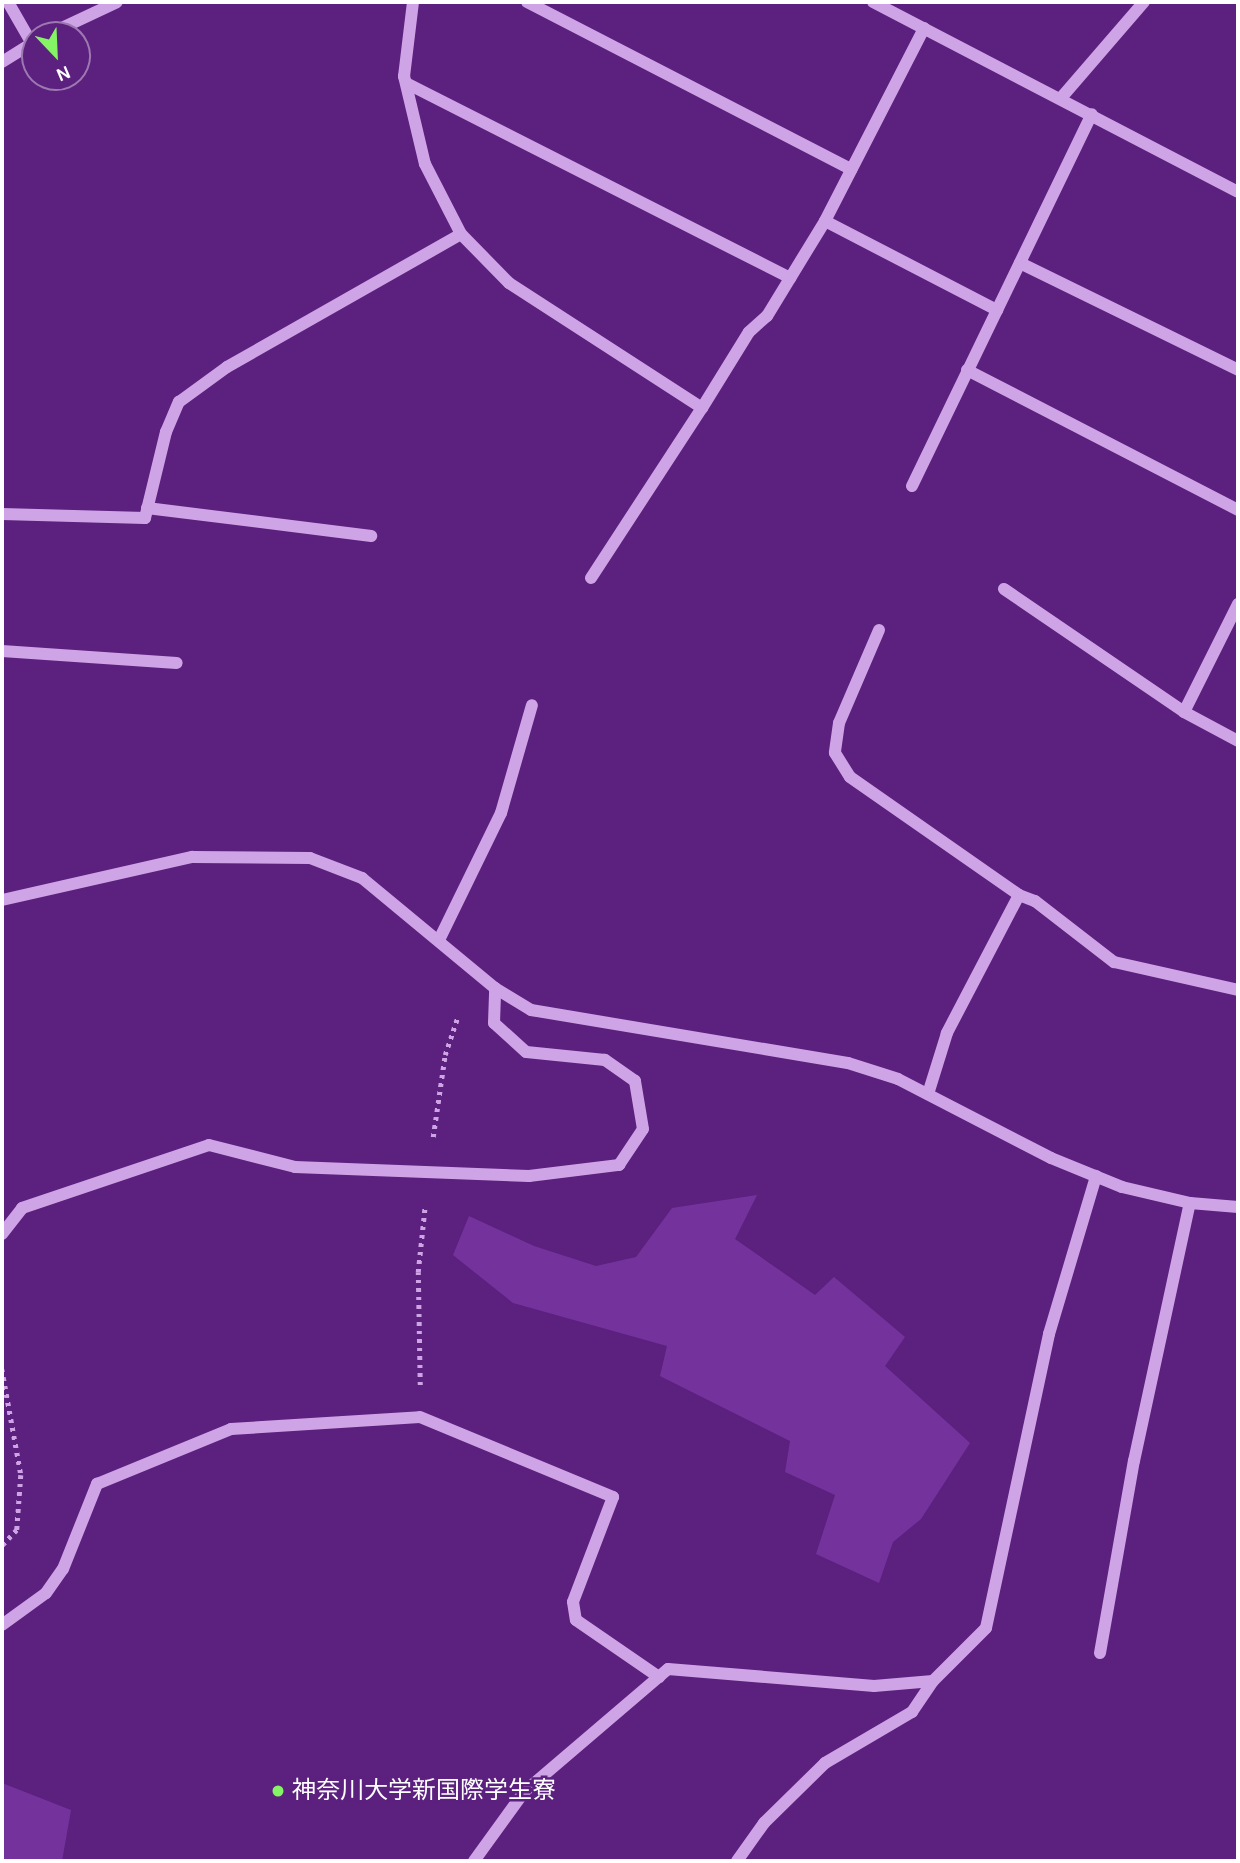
<!DOCTYPE html>
<html>
<head>
<meta charset="utf-8">
<style>
	body { margin:0 }
	#map { position:relative; width:1240px; height:1863px; overflow:hidden; background:#5c207e; font-family:Karla,"Noto Sans JP",sans-serif }
	div>[style] { position:absolute }
	[style*='--x'] { left:calc(var(--x)*1px); top:calc(var(--y)*1px); width:calc(var(--w)*1px); rotate:calc(var(--a)*1deg) }
	.green>* { inset:0; background:#74339c }
	.path>* { height:4.5px; margin-top:-2.25px; transform-origin:0; background:repeating-linear-gradient(90deg,#cea4e7 0 3.5px,transparent 0 8.5px) }
	.minor>* { height:12px; margin:-6px; padding:0 6px; transform-origin:6px; border-radius:6px; background:#cea4e7 }
	.dots>* { width:19px; height:19px; translate:-50% -50%; box-sizing:border-box; border:4px solid #5c207e; border-radius:50% }
	span { translate:-50% -50%; white-space:nowrap; text-align:center; line-height:1.15; -webkit-text-stroke:5px #5c207e; paint-order:stroke }
	.poi-label { font-size:24px; color:#fff }
	.left { translate:0 -50%; text-align:left }
	.frame { position:absolute; inset:0; border:4px solid #fff; pointer-events:none }
	.north { position:absolute; left:21px; top:21px; width:70px; height:70px; box-sizing:border-box; background:#5c207e; border:2px solid #9d79b2; border-radius:50%; rotate:157deg; font-size:19px; font-weight:700; line-height:28px; text-align:center; color:#fff }
	.north::after { content:''; display:block; margin:auto; width:24px; height:32px; background:#84f465; clip-path:polygon(50% 0,100% 100%,50% 72%,0 100%) }
</style>
</head>
<body>
<div id="map">
	<div class="green">
		<div style="clip-path:polygon(757px 1195px,735px 1239px,815px 1295px,834px 1277px,905px 1337px,885px 1366px,970px 1443px,921px 1519px,893px 1542px,879px 1583px,816px 1554px,835px 1495px,785px 1472px,790px 1441px,660px 1376px,667px 1346px,513px 1303px,453px 1255px,469px 1216px,534px 1246px,596px 1266px,636px 1257px,672px 1208px)"></div>
		<div style="clip-path:polygon(2px 1783px,71px 1810px,62px 1861px,2px 1861px)"></div>
	</div>
	<div class="path">
		<div style="--x:433;--y:1137;--w:83;--a:-81.7"></div>
		<div style="--x:445;--y:1055;--w:41;--a:-71.6"></div>
		<div style="--x:2;--y:1369;--w:108;--a:79.8"></div>
		<div style="--x:21;--y:1475;--w:55;--a:94.2"></div>
		<div style="--x:17;--y:1530;--w:22;--a:133"></div>
		<div style="--x:420;--y:1385;--w:113;--a:-91"></div>
		<div style="--x:418;--y:1272;--w:67;--a:-84"></div>
	</div>
	<div class="minor">
		<div style="--x:8;--y:2;--w:46;--a:60.1"></div>
		<div style="--x:413;--y:2;--w:75;--a:96.9"></div>
		<div style="--x:404;--y:76;--w:90;--a:76.6"></div>
		<div style="--x:425;--y:164;--w:79;--a:62.8"></div>
		<div style="--x:461;--y:234;--w:69;--a:45.6"></div>
		<div style="--x:509;--y:283;--w:230;--a:32.9"></div>
		<div style="--x:702;--y:408;--w:89;--a:-58.3"></div>
		<div style="--x:749;--y:332;--w:24;--a:-42"></div>
		<div style="--x:767;--y:316;--w:111;--a:-58.6"></div>
		<div style="--x:825;--y:221;--w:217;--a:-62.8"></div>
		<div style="--x:527;--y:2;--w:365;--a:27.3"></div>
		<div style="--x:873;--y:2;--w:411;--a:27.5"></div>
		<div style="--x:47;--y:35;--w:77;--a:-25.2"></div>
		<div style="--x:2;--y:62;--w:39;--a:-32"></div>
		<div style="--x:406;--y:83;--w:431;--a:26.9"></div>
		<div style="--x:1061;--y:98;--w:127;--a:-49.2"></div>
		<div style="--x:825;--y:221;--w:194;--a:27.4"></div>
		<div style="--x:1020;--y:263;--w:243;--a:26.1"></div>
		<div style="--x:967;--y:370;--w:305;--a:27.3"></div>
		<div style="--x:912;--y:486;--w:413;--a:-64.2"></div>
		<div style="--x:147;--y:508;--w:226;--a:7.1"></div>
		<div style="--x:2;--y:514;--w:143;--a:1.6"></div>
		<div style="--x:145;--y:518;--w:89;--a:-76.3"></div>
		<div style="--x:166;--y:432;--w:33;--a:-67"></div>
		<div style="--x:179;--y:402;--w:59;--a:-36.1"></div>
		<div style="--x:227;--y:367;--w:269;--a:-29.6"></div>
		<div style="--x:591;--y:578;--w:203;--a:-56.9"></div>
		<div style="--x:1004;--y:589;--w:218;--a:34.3"></div>
		<div style="--x:1184;--y:712;--w:61;--a:28.2"></div>
		<div style="--x:879;--y:630;--w:101;--a:113.3"></div>
		<div style="--x:839;--y:723;--w:30;--a:98"></div>
		<div style="--x:835;--y:753;--w:28;--a:58"></div>
		<div style="--x:850;--y:777;--w:206;--a:34.9"></div>
		<div style="--x:1019;--y:895;--w:156;--a:117.6"></div>
		<div style="--x:947;--y:1033;--w:64;--a:107.3"></div>
		<div style="--x:2;--y:651;--w:175;--a:3.9"></div>
		<div style="--x:1184;--y:712;--w:121;--a:-63.4"></div>
		<div style="--x:1019;--y:895;--w:17;--a:21"></div>
		<div style="--x:1035;--y:901;--w:100;--a:37.7"></div>
		<div style="--x:1114;--y:962;--w:127;--a:12.7"></div>
		<div style="--x:2;--y:900;--w:195;--a:-12.8"></div>
		<div style="--x:192;--y:857;--w:118;--a:0.5"></div>
		<div style="--x:310;--y:858;--w:56;--a:21"></div>
		<div style="--x:362;--y:878;--w:173;--a:39.6"></div>
		<div style="--x:495;--y:988;--w:42;--a:31.4"></div>
		<div style="--x:531;--y:1010;--w:321;--a:9.5"></div>
		<div style="--x:848;--y:1063;--w:52;--a:17.7"></div>
		<div style="--x:898;--y:1079;--w:172;--a:27.3"></div>
		<div style="--x:1051;--y:1158;--w:77;--a:22.2"></div>
		<div style="--x:1122;--y:1187;--w:70;--a:13.2"></div>
		<div style="--x:1190;--y:1203;--w:48;--a:4.8"></div>
		<div style="--x:439;--y:940;--w:141;--a:-64"></div>
		<div style="--x:501;--y:813;--w:112;--a:-74"></div>
		<div style="--x:2;--y:1234;--w:33;--a:-52"></div>
		<div style="--x:22;--y:1208;--w:197;--a:-18.6"></div>
		<div style="--x:209;--y:1145;--w:89;--a:14.3"></div>
		<div style="--x:295;--y:1167;--w:234;--a:2.2"></div>
		<div style="--x:529;--y:1176;--w:91;--a:-7"></div>
		<div style="--x:619;--y:1165;--w:43;--a:-56.3"></div>
		<div style="--x:643;--y:1129;--w:49;--a:-99.5"></div>
		<div style="--x:635;--y:1081;--w:37;--a:-145"></div>
		<div style="--x:605;--y:1060;--w:79;--a:-174.2"></div>
		<div style="--x:526;--y:1052;--w:43;--a:-137.8"></div>
		<div style="--x:494;--y:1023;--w:35;--a:-88"></div>
		<div style="--x:2;--y:1625;--w:54;--a:-36"></div>
		<div style="--x:46;--y:1593;--w:29;--a:-55"></div>
		<div style="--x:63;--y:1569;--w:92;--a:-68.2"></div>
		<div style="--x:97;--y:1484;--w:145;--a:-22.3"></div>
		<div style="--x:231;--y:1429;--w:189;--a:-3.6"></div>
		<div style="--x:420;--y:1417;--w:209;--a:22.5"></div>
		<div style="--x:613;--y:1497;--w:112;--a:110.9"></div>
		<div style="--x:573;--y:1602;--w:18;--a:81"></div>
		<div style="--x:576;--y:1620;--w:101;--a:34.5"></div>
		<div style="--x:1100;--y:1653;--w:195;--a:-80"></div>
		<div style="--x:1134;--y:1461;--w:264;--a:-77.8"></div>
		<div style="--x:474;--y:1861;--w:85;--a:-54.1"></div>
		<div style="--x:524;--y:1792;--w:189;--a:-40.5"></div>
		<div style="--x:668;--y:1669;--w:207;--a:4.7"></div>
		<div style="--x:874;--y:1686;--w:59;--a:-4.8"></div>
		<div style="--x:737;--y:1861;--w:47;--a:-54.6"></div>
		<div style="--x:764;--y:1823;--w:86;--a:-44.5"></div>
		<div style="--x:825;--y:1763;--w:101;--a:-30.4"></div>
		<div style="--x:912;--y:1712;--w:37;--a:-56"></div>
		<div style="--x:933;--y:1681;--w:75;--a:-45"></div>
		<div style="--x:986;--y:1628;--w:301;--a:-77.9"></div>
		<div style="--x:1049;--y:1334;--w:165;--a:-73.4"></div>
	</div>
	<div class="dots">
		<div style="left:278px;top:1791px;background:#84f465"></div>
	</div>
	<div class="poi-label">
		<span class="left" style="left:292px;top:1791px">神奈川大学新国際学生寮</span>
	</div>
	<div class="frame"></div>
	<div class="north">N</div>
</div>
</body>
</html>
